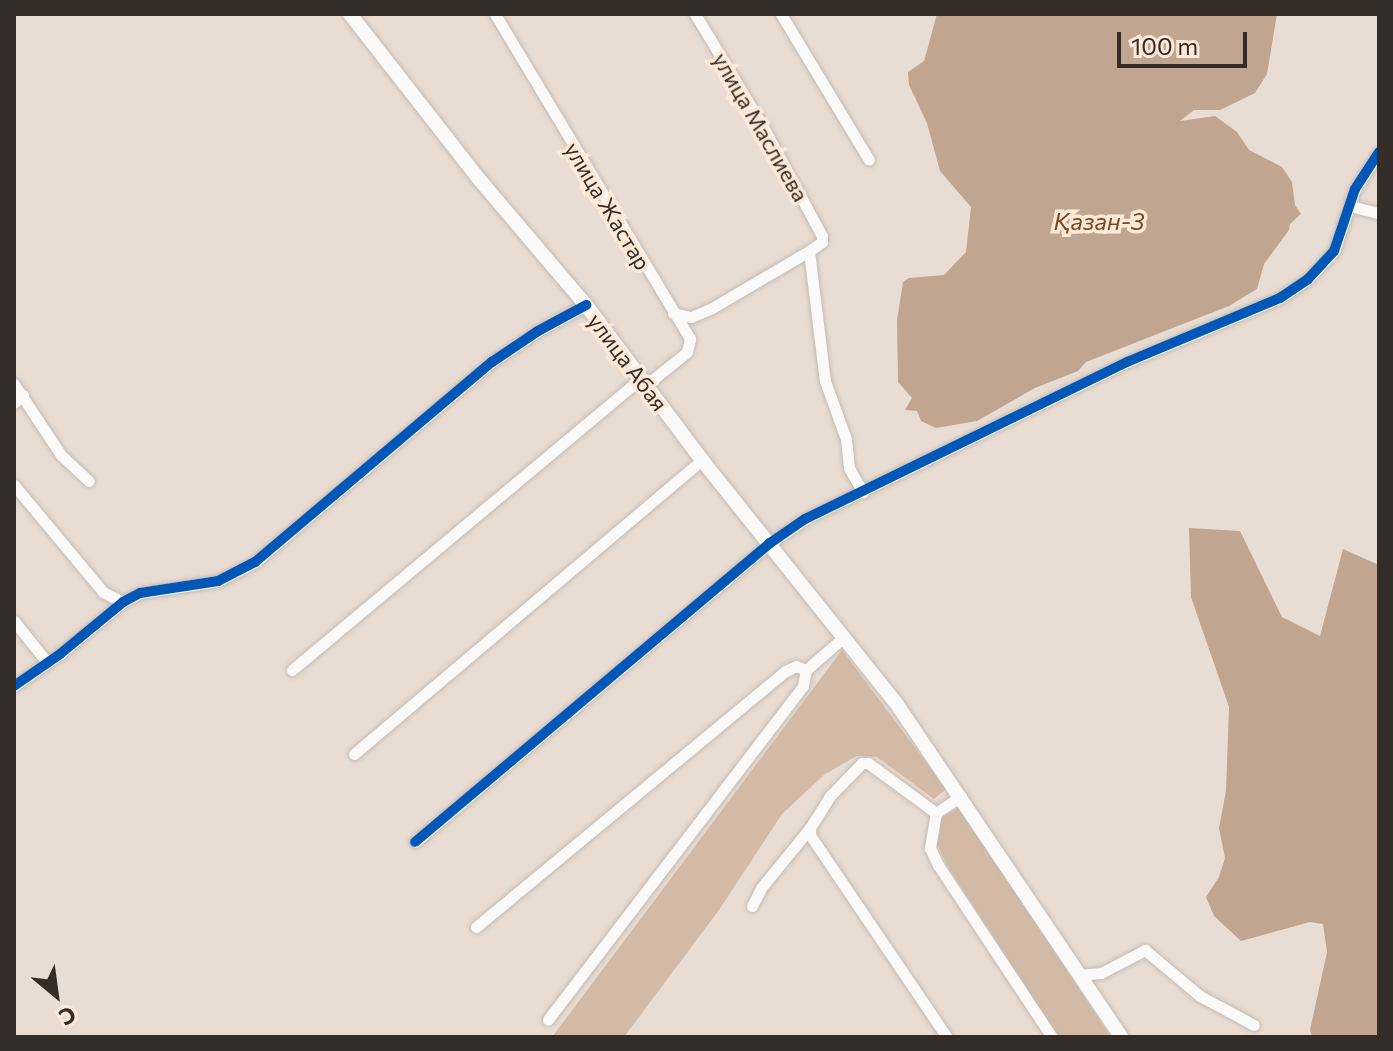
<!DOCTYPE html>
<html>
<head>
<meta charset="utf-8">
<style>
	body { margin:0 }
	#map { position:relative; width:1393px; height:1051px; overflow:hidden; background:#e9ddd3; font-family:Commissioner,sans-serif }
	div>[style] { position:absolute }
	[style*='--x'] { left:calc(var(--x)*1px); top:calc(var(--y)*1px); width:calc(var(--w)*1px); rotate:calc(var(--a)*1deg) }
	.forest>* { inset:0; background:#d2baa6 }
	.water>* { inset:0; background:#c0a590 }
	.roads { filter:drop-shadow(0 0 2px #c4bbb4) drop-shadow(0 0 2px #c4bbb4) }
	.minor>* { height:11px; margin:-5.5px; padding:0 5.5px; transform-origin:5.5px; border-radius:5.5px; background:#fcfaf8 }
	.major>* { height:14px; margin:-7px; padding:0 7px; transform-origin:7px; border-radius:7px; background:#fcfaf8 }
	.cycleway>* { height:10px; margin:-5px; padding:0 5px; transform-origin:5px; border-radius:5px; background:#0057b8 }
	span { translate:-50% -50%; white-space:nowrap; text-align:center; line-height:1.15; -webkit-text-stroke:7px #fee9d8; paint-order:stroke }
	.street-label { font-size:22px; color:#342c26 }
	.water-label { font-size:24px; color:#78481e; font-style:italic }
	.frame { position:absolute; inset:0; border:16px solid #342c26; pointer-events:none }
	.north { position:absolute; left:16px; top:955px; width:80px; height:80px; -webkit-text-stroke:6px #fee9d8; paint-order:stroke; rotate:151deg; font-size:22px; font-weight:700; line-height:32px; text-align:center; color:#342c26 }
	.north::after { content:''; display:block; margin:auto; width:28px; height:36px; background:#342c26; clip-path:polygon(50% 0,100% 100%,50% 72%,0 100%) }
	.scale { position:absolute; left:1117px; top:32px; width:130px; height:36px; box-sizing:border-box; border:4px solid #342c26; border-top:0; padding-left:10px; font-size:24px; line-height:28px; white-space:nowrap; color:#342c26; -webkit-text-stroke:6px #fee9d8; paint-order:stroke }
</style>
</head>
<body>
<div id="map">
	<div class="forest">
		<div style="clip-path:polygon(842px 650px,946px 789px,934px 799px,877px 757px,857px 756px,825px 774px,782px 814px,719px 910px,624px 1037px,552px 1037px)"></div>
		<div style="clip-path:polygon(959px 807px,1111px 1037px,1058px 1037px,948px 867px,936px 842px,939px 819px)"></div>
	</div>
	<div class="water">
		<div style="clip-path:polygon(937px 14px,1277px 14px,1267px 74px,1255px 93px,1220px 110px,1194px 110px,1180px 121px,1215px 116px,1237px 132px,1249px 150px,1282px 167px,1292px 182px,1295px 205px,1301px 214px,1290px 224px,1289px 230px,1264px 264px,1257px 289px,1229px 306px,1086px 362px,1078px 371px,1035px 388px,977px 421px,936px 428px,921px 421px,917px 411px,905px 410px,912px 398px,898px 382px,897px 320px,903px 282px,909px 278px,944px 275px,966px 252px,971px 207px,940px 171px,927px 123px,909px 85px,908px 72px,924px 61px)"></div>
		<div style="clip-path:polygon(1189px 528px,1240px 531px,1282px 617px,1320px 636px,1343px 549px,1379px 565px,1379px 1037px,1312px 1037px,1310px 1030px,1327px 952px,1323px 924px,1310px 922px,1241px 941px,1214px 916px,1206px 897px,1219px 877px,1225px 858px,1219px 828px,1226px 791px,1229px 707px,1191px 597px)"></div>
	</div>
	<div class="roads">
		<div class="minor">
			<div style="--x:495;--y:14;--w:379;--a:59"></div>
			<div style="--x:690;--y:339;--w:13;--a:103"></div>
			<div style="--x:687;--y:352;--w:53;--a:141.2"></div>
			<div style="--x:781;--y:14;--w:170;--a:58.9"></div>
			<div style="--x:1350;--y:206;--w:30;--a:14"></div>
			<div style="--x:809;--y:251;--w:131;--a:83"></div>
			<div style="--x:825;--y:381;--w:62;--a:70.1"></div>
			<div style="--x:846;--y:439;--w:29;--a:84"></div>
			<div style="--x:849;--y:468;--w:28;--a:60"></div>
			<div style="--x:673;--y:313;--w:18;--a:13"></div>
			<div style="--x:691;--y:317;--w:23;--a:-23"></div>
			<div style="--x:712;--y:308;--w:113;--a:-30.4"></div>
			<div style="--x:809;--y:251;--w:16;--a:-35"></div>
			<div style="--x:822;--y:242;--w:6;--a:-90"></div>
			<div style="--x:822;--y:236;--w:126;--a:-118.4"></div>
			<div style="--x:762;--y:125;--w:130;--a:-121.1"></div>
			<div style="--x:14;--y:384;--w:85;--a:56.5"></div>
			<div style="--x:61;--y:455;--w:38;--a:43"></div>
			<div style="--x:14;--y:403;--w:12;--a:-42"></div>
			<div style="--x:14;--y:485;--w:139;--a:50.2"></div>
			<div style="--x:103;--y:592;--w:22;--a:27"></div>
			<div style="--x:14;--y:621;--w:51;--a:51.3"></div>
			<div style="--x:292;--y:670;--w:454;--a:-39.9"></div>
			<div style="--x:806;--y:670;--w:50;--a:-41"></div>
			<div style="--x:14;--y:686;--w:56;--a:-34.8"></div>
			<div style="--x:60;--y:654;--w:82;--a:-39.5"></div>
			<div style="--x:123;--y:602;--w:19;--a:-28"></div>
			<div style="--x:140;--y:593;--w:79;--a:-8.7"></div>
			<div style="--x:218;--y:581;--w:42;--a:-27.2"></div>
			<div style="--x:255;--y:562;--w:310;--a:-40.2"></div>
			<div style="--x:492;--y:362;--w:55;--a:-34"></div>
			<div style="--x:538;--y:331;--w:55;--a:-28.4"></div>
			<div style="--x:354;--y:754;--w:456;--a:-40.2"></div>
			<div style="--x:961;--y:796;--w:30;--a:146"></div>
			<div style="--x:936;--y:813;--w:36;--a:100"></div>
			<div style="--x:930;--y:848;--w:19;--a:65"></div>
			<div style="--x:938;--y:865;--w:206;--a:56.5"></div>
			<div style="--x:810;--y:828;--w:7;--a:90"></div>
			<div style="--x:810;--y:835;--w:244;--a:55.9"></div>
			<div style="--x:415;--y:842;--w:464;--a:-40.1"></div>
			<div style="--x:770;--y:543;--w:42;--a:-34.4"></div>
			<div style="--x:805;--y:519;--w:358;--a:-26"></div>
			<div style="--x:1127;--y:362;--w:166;--a:-22.7"></div>
			<div style="--x:1280;--y:298;--w:34;--a:-34"></div>
			<div style="--x:1308;--y:279;--w:38;--a:-47"></div>
			<div style="--x:1334;--y:251;--w:65;--a:-71.3"></div>
			<div style="--x:1355;--y:189;--w:44;--a:-57"></div>
			<div style="--x:752;--y:906;--w:20;--a:-63"></div>
			<div style="--x:761;--y:888;--w:77;--a:-50.8"></div>
			<div style="--x:810;--y:828;--w:39;--a:-58"></div>
			<div style="--x:831;--y:795;--w:45;--a:-45.9"></div>
			<div style="--x:862;--y:763;--w:6;--a:0"></div>
			<div style="--x:868;--y:763;--w:84;--a:36.3"></div>
			<div style="--x:476;--y:927;--w:402;--a:-39.6"></div>
			<div style="--x:786;--y:671;--w:11;--a:-27"></div>
			<div style="--x:796;--y:666;--w:11;--a:22"></div>
			<div style="--x:806;--y:670;--w:16;--a:101"></div>
			<div style="--x:803;--y:686;--w:420;--a:127.4"></div>
			<div style="--x:1079;--y:975;--w:22;--a:-5"></div>
			<div style="--x:1101;--y:973;--w:50;--a:-27.6"></div>
			<div style="--x:1145;--y:950;--w:72;--a:39.9"></div>
			<div style="--x:1200;--y:996;--w:61;--a:28.2"></div>
		</div>
		<div class="major">
			<div style="--x:350;--y:14;--w:209;--a:52"></div>
			<div style="--x:479;--y:179;--w:165;--a:49.7"></div>
			<div style="--x:586;--y:305;--w:194;--a:53.2"></div>
			<div style="--x:702;--y:460;--w:311;--a:51.4"></div>
			<div style="--x:896;--y:703;--w:403;--a:56"></div>
		</div>
	</div>
	<div class="cycleway">
		<div style="--x:14;--y:686;--w:56;--a:-34.8"></div>
		<div style="--x:60;--y:654;--w:82;--a:-39.5"></div>
		<div style="--x:123;--y:602;--w:19;--a:-28"></div>
		<div style="--x:140;--y:593;--w:79;--a:-8.7"></div>
		<div style="--x:218;--y:581;--w:42;--a:-27.2"></div>
		<div style="--x:255;--y:562;--w:310;--a:-40.2"></div>
		<div style="--x:492;--y:362;--w:55;--a:-34"></div>
		<div style="--x:538;--y:331;--w:55;--a:-28.4"></div>
		<div style="--x:415;--y:842;--w:464;--a:-40.1"></div>
		<div style="--x:770;--y:543;--w:42;--a:-34.4"></div>
		<div style="--x:805;--y:519;--w:358;--a:-26"></div>
		<div style="--x:1127;--y:362;--w:166;--a:-22.7"></div>
		<div style="--x:1280;--y:298;--w:34;--a:-34"></div>
		<div style="--x:1308;--y:279;--w:38;--a:-47"></div>
		<div style="--x:1334;--y:251;--w:65;--a:-71.3"></div>
		<div style="--x:1355;--y:189;--w:44;--a:-57"></div>
	</div>
	<div class="street-label">
		<span style="left:761px;top:127px;rotate:60deg">улица Маслиева</span>
		<span style="left:608px;top:206px;rotate:59deg">улица Жастар</span>
		<span style="left:628px;top:362px;rotate:53deg">улица Абая</span>
	</div>
	<div class="water-label">
		<span style="left:1099px;top:221px">Қазан-3</span>
	</div>
	<div class="frame"></div>
	<div class="north">С</div>
	<div class="scale">100 m</div>
</div>
</body>
</html>
